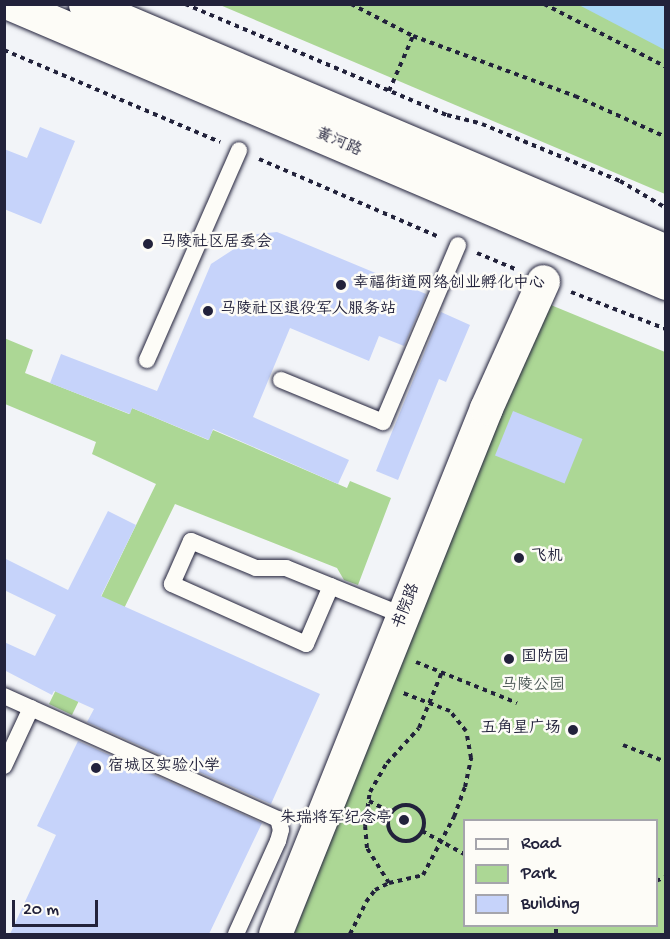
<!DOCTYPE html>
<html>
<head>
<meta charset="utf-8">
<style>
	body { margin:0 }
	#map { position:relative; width:670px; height:939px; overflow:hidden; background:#f2f4f8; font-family:"Gochi Hand","LXGW WenKai TC",sans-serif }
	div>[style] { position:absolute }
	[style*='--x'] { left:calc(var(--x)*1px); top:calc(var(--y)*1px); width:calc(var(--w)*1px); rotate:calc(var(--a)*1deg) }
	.green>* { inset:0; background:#acd795 }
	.water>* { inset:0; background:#abd7f7 }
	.building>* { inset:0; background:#c6d3fa; transform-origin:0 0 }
	.path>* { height:4px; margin-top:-2px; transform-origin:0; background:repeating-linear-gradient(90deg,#22223b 0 4.5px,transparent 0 9px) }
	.path>.ring { margin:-2px; padding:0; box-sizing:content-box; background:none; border:4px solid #22223b; border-radius:50% }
	.roads { filter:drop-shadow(0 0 2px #22223b) drop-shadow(0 0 2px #22223b) }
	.service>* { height:16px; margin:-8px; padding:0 8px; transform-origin:8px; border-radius:8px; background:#fdfcf7 }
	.minor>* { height:33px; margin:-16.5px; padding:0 16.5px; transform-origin:16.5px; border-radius:16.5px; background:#fdfcf7 }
	.secondary>* { height:33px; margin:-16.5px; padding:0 16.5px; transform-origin:16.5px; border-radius:16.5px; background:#fdfcf7 }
	.dots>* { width:16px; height:16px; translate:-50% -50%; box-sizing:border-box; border:3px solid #fdfcf7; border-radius:50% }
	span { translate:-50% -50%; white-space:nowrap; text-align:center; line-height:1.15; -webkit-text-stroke:5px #fdfcf7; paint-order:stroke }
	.street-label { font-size:16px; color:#22223b }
	.poi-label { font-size:16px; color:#22223b }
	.left { translate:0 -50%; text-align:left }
	.right { translate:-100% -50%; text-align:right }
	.park-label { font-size:16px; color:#4b5856 }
	.frame { position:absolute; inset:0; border:6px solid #22223b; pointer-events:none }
	.legend { position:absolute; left:463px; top:819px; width:195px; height:108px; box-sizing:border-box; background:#fdfcf7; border:2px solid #a5a5ac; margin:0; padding:8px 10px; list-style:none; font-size:18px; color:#22223b }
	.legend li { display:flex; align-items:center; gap:12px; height:30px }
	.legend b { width:30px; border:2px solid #a5a5ac }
	.scale { position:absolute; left:12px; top:900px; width:86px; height:27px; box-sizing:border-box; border:3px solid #22223b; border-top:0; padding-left:8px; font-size:18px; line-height:21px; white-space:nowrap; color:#22223b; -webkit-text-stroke:4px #fdfcf7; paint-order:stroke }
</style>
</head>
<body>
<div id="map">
	<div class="green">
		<div style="clip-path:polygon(220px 5px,665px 5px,665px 194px)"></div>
		<div style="clip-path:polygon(evenodd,546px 303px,665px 352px,665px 934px,294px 934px,506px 389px,546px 303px,464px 820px,656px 820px,656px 926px,464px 926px,464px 820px)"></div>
		<div style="clip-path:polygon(4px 338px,33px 350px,25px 373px,129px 414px,132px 408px,208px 440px,213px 430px,347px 488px,350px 481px,391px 498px,358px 585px,344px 580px,337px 568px,175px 504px,72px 715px,49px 704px,156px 484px,92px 454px,96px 442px,5px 404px)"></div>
	</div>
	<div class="water">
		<div style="clip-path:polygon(579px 5px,665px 5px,665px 50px)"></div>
	</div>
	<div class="building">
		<div style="clip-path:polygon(40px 127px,75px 141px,41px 224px,4px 209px,4px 149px,27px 158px)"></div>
		<div style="clip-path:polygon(277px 232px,426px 294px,404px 346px,379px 336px,369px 361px,290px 328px,253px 417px,349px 460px,338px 484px,213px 429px,209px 440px,132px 408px,130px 414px,50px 383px,61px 354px,157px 391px,211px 264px,257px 234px)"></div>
		<div style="clip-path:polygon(441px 312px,470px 325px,446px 382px,439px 379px,398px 480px,376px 471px)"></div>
		<div style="left:513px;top:411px;width:75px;height:48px;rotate:22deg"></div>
		<div style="clip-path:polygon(108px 511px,136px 525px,101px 596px,320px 694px,271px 804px,87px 722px,94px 709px,54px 691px,52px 695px,4px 670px,4px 642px,35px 656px,56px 615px,4px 590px,4px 558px,68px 590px)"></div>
		<div style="clip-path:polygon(78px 741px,262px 823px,209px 934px,10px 934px,56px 835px,37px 826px)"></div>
	</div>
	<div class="path">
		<div style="--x:185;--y:4;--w:285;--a:23"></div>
		<div style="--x:447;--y:115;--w:36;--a:14"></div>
		<div style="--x:482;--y:124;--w:149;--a:22.4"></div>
		<div style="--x:620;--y:181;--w:53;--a:30.4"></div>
		<div style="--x:351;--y:4;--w:70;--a:27.3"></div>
		<div style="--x:413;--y:36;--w:173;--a:20.3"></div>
		<div style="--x:575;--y:96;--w:100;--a:24.3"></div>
		<div style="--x:544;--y:4;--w:137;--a:27.3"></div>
		<div style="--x:4;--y:50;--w:235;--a:23.1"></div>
		<div style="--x:389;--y:91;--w:60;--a:-66.4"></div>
		<div style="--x:259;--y:159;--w:194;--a:23.4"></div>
		<div style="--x:477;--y:253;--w:41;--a:22.8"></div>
		<div style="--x:571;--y:292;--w:102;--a:21.3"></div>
		<div style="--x:416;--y:662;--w:109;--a:22.1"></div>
		<div style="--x:623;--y:745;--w:46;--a:21.6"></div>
		<div style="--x:369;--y:801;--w:25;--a:27"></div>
		<div class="ring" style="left:388px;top:805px;width:32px;height:32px"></div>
		<div style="--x:422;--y:831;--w:48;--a:28.7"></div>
		<div style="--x:656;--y:881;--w:11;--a:-22"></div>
		<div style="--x:389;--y:883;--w:41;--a:-122.2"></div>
		<div style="--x:367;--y:848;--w:22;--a:-95"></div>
		<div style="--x:365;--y:826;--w:34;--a:-82"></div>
		<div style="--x:370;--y:792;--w:34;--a:-60"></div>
		<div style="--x:387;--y:763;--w:47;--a:-47.6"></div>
		<div style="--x:419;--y:728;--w:61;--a:-67.7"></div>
		<div style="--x:350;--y:934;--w:36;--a:-63"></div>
		<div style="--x:366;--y:902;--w:15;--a:-53"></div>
		<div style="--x:375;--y:890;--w:16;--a:-27"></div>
		<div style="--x:389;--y:883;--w:35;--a:-13"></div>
		<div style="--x:423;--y:875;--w:66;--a:-61.9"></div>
		<div style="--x:454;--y:817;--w:32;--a:-70"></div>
		<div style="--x:465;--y:787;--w:30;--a:-78"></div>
		<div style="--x:471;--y:758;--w:27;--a:-100"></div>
		<div style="--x:466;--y:731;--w:26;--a:-129"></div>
		<div style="--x:450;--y:711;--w:50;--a:-159"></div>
		<div style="--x:556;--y:934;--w:8;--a:-90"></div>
	</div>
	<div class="roads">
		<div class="service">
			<div style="--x:147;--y:360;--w:229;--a:-66.3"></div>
			<div style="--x:281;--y:380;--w:110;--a:22.4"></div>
			<div style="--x:383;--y:422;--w:192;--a:-67"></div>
			<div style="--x:331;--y:586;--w:63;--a:113.3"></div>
			<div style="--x:306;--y:644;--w:147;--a:-155.9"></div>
			<div style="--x:172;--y:584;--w:47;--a:-66.2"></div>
			<div style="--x:191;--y:541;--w:70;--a:22.6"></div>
			<div style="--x:256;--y:568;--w:30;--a:0"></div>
			<div style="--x:286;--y:568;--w:127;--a:22.1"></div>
			<div style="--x:4;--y:696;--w:300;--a:24.2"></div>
			<div style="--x:278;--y:819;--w:11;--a:75"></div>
			<div style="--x:281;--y:830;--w:11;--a:105"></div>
			<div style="--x:278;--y:841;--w:102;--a:114.3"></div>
			<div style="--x:4;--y:766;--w:64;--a:-65"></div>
		</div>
		<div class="minor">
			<div style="--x:275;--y:934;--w:567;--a:-68.14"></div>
			<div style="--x:486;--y:408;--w:139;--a:-65.8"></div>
		</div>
		<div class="secondary">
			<div style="--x:11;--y:4;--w:712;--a:23.07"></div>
			<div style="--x:85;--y:4;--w:631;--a:23.03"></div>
		</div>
	</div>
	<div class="dots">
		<div style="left:148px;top:244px;background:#22223b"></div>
		<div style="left:341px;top:285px;background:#22223b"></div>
		<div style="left:208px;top:311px;background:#22223b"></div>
		<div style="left:519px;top:558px;background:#22223b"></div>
		<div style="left:509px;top:659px;background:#22223b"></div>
		<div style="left:573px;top:730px;background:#22223b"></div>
		<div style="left:96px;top:768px;background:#22223b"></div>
		<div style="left:404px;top:820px;background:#22223b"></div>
	</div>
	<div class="street-label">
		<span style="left:338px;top:144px;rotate:23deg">黄河路</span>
		<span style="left:408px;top:607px;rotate:-69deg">书院路</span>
	</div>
	<div class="poi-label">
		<span class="left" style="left:160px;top:244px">马陵社区居委会</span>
		<span class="left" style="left:353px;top:285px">幸福街道网络创业孵化中心</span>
		<span class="left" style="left:220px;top:311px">马陵社区退役军人服务站</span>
		<span class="left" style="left:531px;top:558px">飞机</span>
		<span class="left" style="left:521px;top:659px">国防园</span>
		<span class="right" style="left:561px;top:730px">五角星广场</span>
		<span class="left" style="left:108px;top:768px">宿城区实验小学</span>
		<span class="right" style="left:392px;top:820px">朱瑞将军纪念亭</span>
	</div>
	<div class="park-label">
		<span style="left:533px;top:687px">马陵公园</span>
	</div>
	<div class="frame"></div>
	<ul class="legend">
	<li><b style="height:8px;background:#fdfcf7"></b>Road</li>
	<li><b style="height:16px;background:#acd795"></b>Park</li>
	<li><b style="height:16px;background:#c6d3fa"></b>Building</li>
	</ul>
	<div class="scale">20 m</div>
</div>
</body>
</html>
